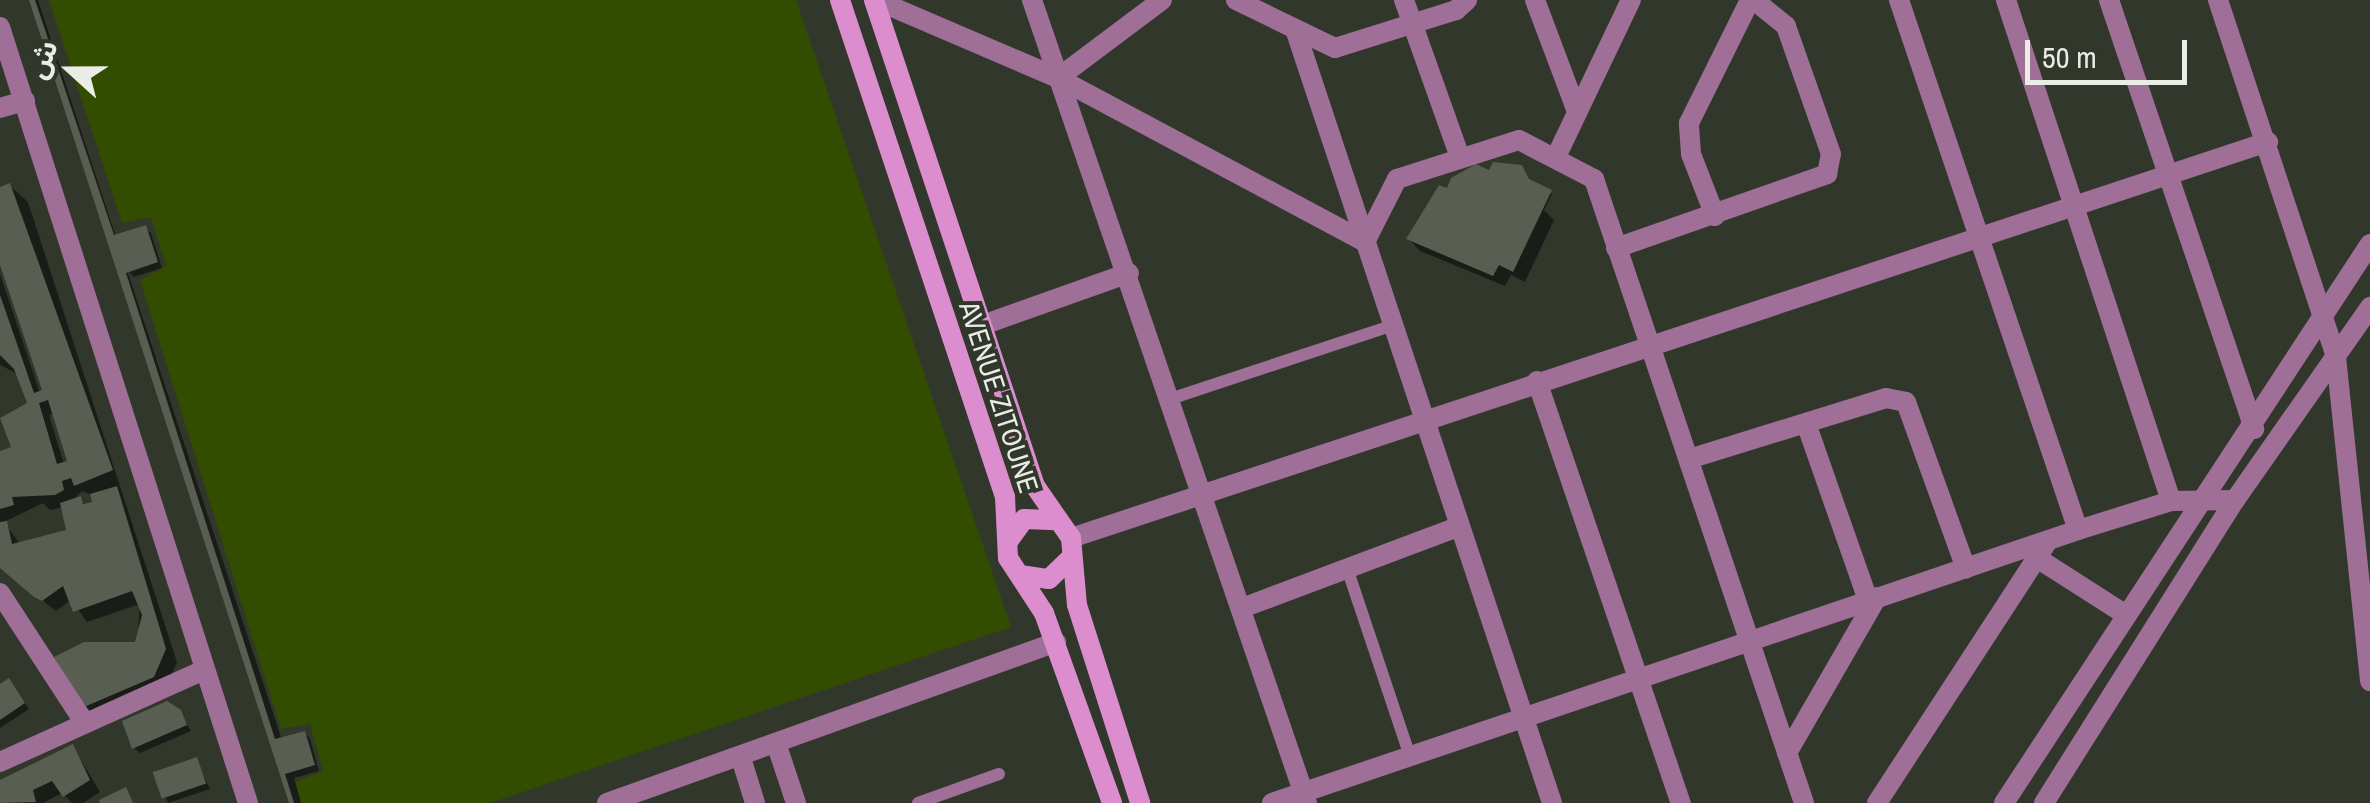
<!DOCTYPE html>
<html>
<head>
<meta charset="utf-8">
<style>
	body { margin:0 }
	#map { position:relative; width:2370px; height:803px; overflow:hidden; background:#32372c; font-family:"Archivo Narrow","Noto Sans Arabic",sans-serif }
	div>[style] { position:absolute }
	[style*='--x'] { left:calc(var(--x)*1px); top:calc(var(--y)*1px); width:calc(var(--w)*1px); rotate:calc(var(--a)*1deg) }
	.green>* { inset:0; background:#334d00 }
	.shadow>* { inset:0; background:#0007 }
	.building>* { inset:0; background:#585e52; transform-origin:0 0 }
	.lane>* { height:12px; margin:-6px; padding:0 6px; transform-origin:6px; border-radius:6px; background:#9f6f97 }
	.street>* { height:20px; margin:-10px; padding:0 10px; transform-origin:10px; border-radius:10px; background:#9f6f97 }
	.secondary>* { height:20px; margin:-10px; padding:0 10px; transform-origin:10px; border-radius:10px; background:#db8dce }
	span { translate:-50% -50%; white-space:nowrap; text-align:center; line-height:1.15; -webkit-text-stroke:8px #32372c; paint-order:stroke }
	.street-label { font-size:28px; color:#eaede6 }
	.north { position:absolute; left:20px; top:20px; width:100px; height:100px; -webkit-text-stroke:8px #32372c; paint-order:stroke; rotate:291deg; font-size:28px; font-weight:700; line-height:40px; text-align:center; color:#eaede6 }
	.north::after { content:''; display:block; margin:auto; width:35px; height:45px; background:#eaede6; clip-path:polygon(50% 0,100% 100%,50% 72%,0 100%) }
	.scale { position:absolute; left:2025px; top:40px; width:162px; height:45px; box-sizing:border-box; border:5px solid #eaede6; border-top:0; padding-left:12px; font-size:30px; line-height:35px; white-space:nowrap; color:#eaede6; -webkit-text-stroke:8px #32372c; paint-order:stroke }
</style>
</head>
<body>
<div id="map">
	<div class="green">
		<div style="clip-path:polygon(49px 0,796px 0,1011px 627px,490px 803px,302px 803px,295px 782px,323px 771px,310px 724px,281px 729px,140px 280px,166px 266px,151px 217px,122px 223px)"></div>
	</div>
	<div class="shadow">
		<div style="clip-path:polygon(33px 0,38px 0,116px 237px,145px 228px,151px 233px,162px 268px,134px 277px,127px 270px,282px 740px,305px 733px,310px 739px,319px 771px,294px 778px,301px 803px,291px 803px)"></div>
		<div style="clip-path:polygon(1534px 184px,1552px 194px,1544px 210px,1554px 220px,1525px 282px,1511px 275px,1505px 286px,1420px 251px,1409px 239px,1448px 192px)"></div>
		<div style="clip-path:polygon(evenodd,10px 186px,28px 202px,177px 662px,166px 689px,98px 718px,86px 706px,137px 645px,140px 604px,87px 622px,71px 600px,56px 611px,0 567px,0 457px,14px 448px,30px 405px,18px 374px,0 365px,0 274px,40px 393px,45px 391px,0 257px,0 190px,10px 186px,55px 413px,70px 463px,64px 464px,49px 415px,55px 413px,10px 186px,82px 491px,93px 496px,95px 504px,71px 502px,82px 491px,10px 186px,43px 503px,50px 510px,64px 507px,69px 532px,20px 544px,4px 522px,43px 503px)"></div>
		<div style="clip-path:polygon(0 687px,14px 687px,29px 709px,0 728px)"></div>
		<div style="clip-path:polygon(180px 712px,191px 731px,140px 753px,134px 748px)"></div>
		<div style="clip-path:polygon(73px 747px,100px 792px,83px 803px,72px 803px,62px 793px,43px 803px,0 803px,0 782px)"></div>
		<div style="clip-path:polygon(196px 760px,210px 789px,168px 803px,157px 777px)"></div>
	</div>
	<div class="building">
		<div style="clip-path:polygon(29px 0,35px 0,114px 235px,146px 225px,158px 262px,126px 273px,275px 739px,305px 731px,315px 765px,285px 774px,294px 803px,289px 803px)"></div>
		<div style="clip-path:polygon(1493px 162px,1522px 165px,1529px 179px,1552px 190px,1513px 272px,1499px 265px,1493px 276px,1406px 239px,1439px 185px,1447px 188px,1451px 178px,1476px 164px,1489px 170px)"></div>
		<div style="clip-path:polygon(evenodd,10px 183px,113px 470px,74px 486px,71px 478px,62px 481px,64px 490px,55px 495px,12px 497px,14px 505px,0 509px,0 451px,11px 447px,0 418px,27px 403px,14px 369px,0 355px,0 295px,34px 393px,42px 390px,0 265px,0 187px,10px 183px,48px 400px,67px 461px,57px 464px,39px 403px,48px 400px)"></div>
		<div style="clip-path:polygon(117px 486px,166px 649px,154px 677px,84px 707px,54px 657px,84px 642px,135px 642px,142px 615px,132px 591px,73px 612px,63px 586px,42px 601px,34px 597px,0 568px,0 522px,7px 521px,12px 544px,66px 530px,60px 503px,81px 496px,83px 504px,92px 502px,90px 494px)"></div>
		<div style="clip-path:polygon(9px 678px,25px 703px,0 720px,0 684px)"></div>
		<div style="clip-path:polygon(167px 701px,181px 710px,187px 725px,132px 749px,122px 721px)"></div>
		<div style="clip-path:polygon(73px 744px,90px 780px,63px 797px,52px 781px,33px 790px,36px 802px,0 803px,0 780px)"></div>
		<div style="left:197px;top:757px;width:28px;height:47px;rotate:71deg"></div>
		<div style="clip-path:polygon(126px 787px,133px 803px,100px 803px,99px 800px)"></div>
	</div>
	<div class="lane">
		<div style="--x:1170;--y:399;--w:236;--a:-18.3"></div>
		<div style="--x:1348;--y:571;--w:195;--a:71.5"></div>
		<div style="--x:918;--y:803;--w:86;--a:-19.7"></div>
	</div>
	<div class="street">
		<div style="--x:876;--y:0;--w:198;--a:23.2"></div>
		<div style="--x:1058;--y:78;--w:348;--a:28.1"></div>
		<div style="--x:1032;--y:0;--w:849;--a:71.1"></div>
		<div style="--x:1236;--y:0;--w:110;--a:25.9"></div>
		<div style="--x:1335;--y:48;--w:127;--a:-17.4"></div>
		<div style="--x:1456;--y:10;--w:15;--a:-42"></div>
		<div style="--x:1404;--y:0;--w:167;--a:70.4"></div>
		<div style="--x:1535;--y:0;--w:120;--a:69.4"></div>
		<div style="--x:1899;--y:0;--w:559;--a:71.34"></div>
		<div style="--x:2006;--y:0;--w:527;--a:71.77"></div>
		<div style="--x:2109;--y:0;--w:453;--a:71.3"></div>
		<div style="--x:2218;--y:0;--w:376;--a:71.7"></div>
		<div style="--x:2336;--y:357;--w:326;--a:84"></div>
		<div style="--x:0;--y:27;--w:815;--a:72.28"></div>
		<div style="--x:1295;--y:29;--w:816;--a:71.63"></div>
		<div style="--x:1058;--y:78;--w:130;--a:-36.9"></div>
		<div style="--x:0;--y:108;--w:26;--a:-16"></div>
		<div style="--x:1556;--y:157;--w:174;--a:-64.5"></div>
		<div style="--x:1715;--y:216;--w:66;--a:-111.2"></div>
		<div style="--x:1691;--y:154;--w:31;--a:-94"></div>
		<div style="--x:1689;--y:123;--w:137;--a:-63.6"></div>
		<div style="--x:1365;--y:242;--w:71;--a:-63.1"></div>
		<div style="--x:1397;--y:179;--w:128;--a:-17.7"></div>
		<div style="--x:1519;--y:140;--w:85;--a:27.5"></div>
		<div style="--x:1594;--y:179;--w:658;--a:71.4"></div>
		<div style="--x:1616;--y:248;--w:224;--a:-19.3"></div>
		<div style="--x:1827;--y:174;--w:20;--a:-79"></div>
		<div style="--x:1831;--y:154;--w:136;--a:-109.4"></div>
		<div style="--x:1786;--y:26;--w:41;--a:-140.9"></div>
		<div style="--x:980;--y:326;--w:158;--a:-19.6"></div>
		<div style="--x:1537;--y:381;--w:446;--a:71.2"></div>
		<div style="--x:1807;--y:426;--w:184;--a:70.7"></div>
		<div style="--x:1689;--y:459;--w:206;--a:-17.2"></div>
		<div style="--x:1886;--y:398;--w:20;--a:11"></div>
		<div style="--x:1906;--y:402;--w:177;--a:70.2"></div>
		<div style="--x:1071;--y:538;--w:1261;--a:-18.31"></div>
		<div style="--x:2037;--y:558;--w:106;--a:32.6"></div>
		<div style="--x:0;--y:593;--w:154;--a:56.9"></div>
		<div style="--x:1242;--y:608;--w:230;--a:-20.6"></div>
		<div style="--x:777;--y:746;--w:60;--a:71.6"></div>
		<div style="--x:1787;--y:753;--w:180;--a:-60"></div>
		<div style="--x:741;--y:758;--w:47;--a:72.7"></div>
		<div style="--x:0;--y:762;--w:224;--a:-24.3"></div>
		<div style="--x:607;--y:803;--w:477;--a:-19.7"></div>
		<div style="--x:1272;--y:803;--w:851;--a:-18.71"></div>
		<div style="--x:2078;--y:530;--w:97;--a:-17.3"></div>
		<div style="--x:2171;--y:501;--w:64;--a:-0.9"></div>
		<div style="--x:1877;--y:803;--w:313;--a:-56.9"></div>
		<div style="--x:2004;--y:803;--w:668;--a:-56.79"></div>
		<div style="--x:2044;--y:803;--w:358;--a:-57.8"></div>
		<div style="--x:2235;--y:500;--w:236;--a:-55"></div>
	</div>
	<div class="secondary">
		<div style="--x:840;--y:0;--w:524;--a:71.63"></div>
		<div style="--x:1005;--y:497;--w:61;--a:87.2"></div>
		<div style="--x:1008;--y:558;--w:66;--a:56.8"></div>
		<div style="--x:1044;--y:613;--w:202;--a:70.3"></div>
		<div style="--x:874;--y:0;--w:512;--a:71.67"></div>
		<div style="--x:1035;--y:486;--w:63;--a:55.3"></div>
		<div style="--x:1071;--y:538;--w:67;--a:84.9"></div>
		<div style="--x:1077;--y:605;--w:208;--a:72.3"></div>
		<div style="--x:1009;--y:540;--w:26;--a:-54"></div>
		<div style="--x:1024;--y:519;--w:33;--a:2"></div>
		<div style="--x:1020;--y:575;--w:29;--a:8"></div>
		<div style="--x:1049;--y:579;--w:30;--a:-44"></div>
	</div>
	<div class="street-label">
		<span style="left:999px;top:397px;rotate:72deg">AVENUE ZITOUNE</span>
	</div>
	<div class="north">ش</div>
	<div class="scale">50 m</div>
</div>
</body>
</html>
